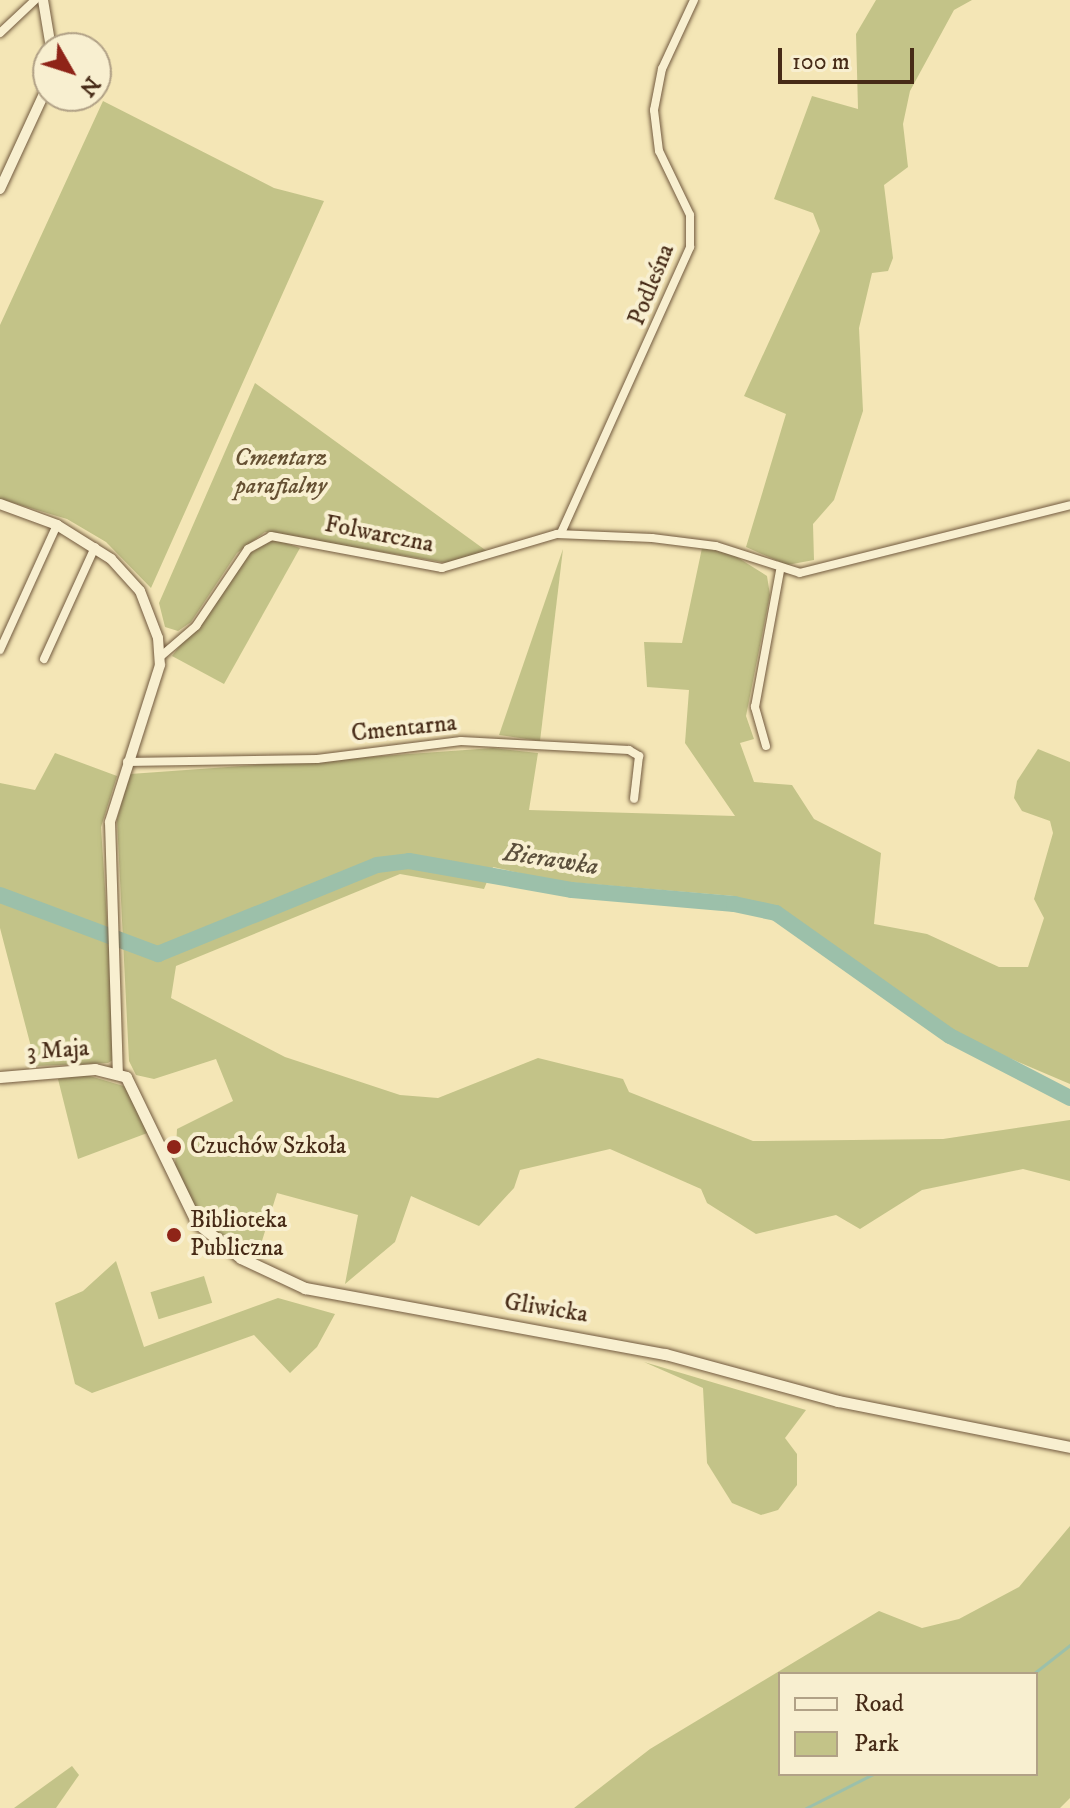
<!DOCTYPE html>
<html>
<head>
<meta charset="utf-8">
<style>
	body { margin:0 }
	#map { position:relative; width:1070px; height:1808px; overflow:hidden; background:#f4e6b6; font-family:"IM FELL DW Pica",serif }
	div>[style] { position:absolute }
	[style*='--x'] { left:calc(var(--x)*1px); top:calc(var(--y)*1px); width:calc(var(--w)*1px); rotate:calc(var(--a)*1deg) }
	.green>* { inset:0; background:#c3c388; transform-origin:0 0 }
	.stream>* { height:3px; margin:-1.5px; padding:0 1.5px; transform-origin:1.5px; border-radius:1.5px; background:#9cc0aa }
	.river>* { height:16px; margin:-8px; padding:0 8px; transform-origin:8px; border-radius:8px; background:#9cc0aa }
	.roads { filter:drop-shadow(0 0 2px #725a3f) drop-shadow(0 0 2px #725a3f) }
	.minor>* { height:8px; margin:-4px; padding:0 4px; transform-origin:4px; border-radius:4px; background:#f8efd0 }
	.tertiary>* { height:10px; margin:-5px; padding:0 5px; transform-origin:5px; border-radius:5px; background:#f8efd0 }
	.secondary>* { height:11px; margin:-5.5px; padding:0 5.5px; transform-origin:5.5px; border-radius:5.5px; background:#f8efd0 }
	.dots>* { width:22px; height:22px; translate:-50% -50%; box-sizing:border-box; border:4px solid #f8efd0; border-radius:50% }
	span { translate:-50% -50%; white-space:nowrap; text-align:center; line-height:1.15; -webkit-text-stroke:8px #f8efd0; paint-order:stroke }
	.street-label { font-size:24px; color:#472b17 }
	.park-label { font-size:24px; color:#665133; font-style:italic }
	.poi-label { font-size:24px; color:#472b17 }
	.left { translate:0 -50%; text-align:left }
	.water-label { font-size:26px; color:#5c503c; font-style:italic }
	.legend { position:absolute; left:778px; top:1672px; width:260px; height:104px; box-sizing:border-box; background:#f8efd0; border:2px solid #b1a186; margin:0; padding:10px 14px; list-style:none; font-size:24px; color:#472b17 }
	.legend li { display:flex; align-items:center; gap:16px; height:40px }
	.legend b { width:40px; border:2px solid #b1a186 }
	.north { position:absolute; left:32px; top:32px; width:80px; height:80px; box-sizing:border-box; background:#f8efd0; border:2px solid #b1a186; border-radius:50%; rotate:129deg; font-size:22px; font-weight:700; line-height:32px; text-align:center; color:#472b17 }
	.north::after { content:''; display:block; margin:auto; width:28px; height:36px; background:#8f2418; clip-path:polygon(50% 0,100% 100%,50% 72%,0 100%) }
	.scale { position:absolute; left:778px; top:48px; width:136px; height:36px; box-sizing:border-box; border:4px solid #472b17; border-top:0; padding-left:10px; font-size:24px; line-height:28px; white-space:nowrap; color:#472b17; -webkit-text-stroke:6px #f8efd0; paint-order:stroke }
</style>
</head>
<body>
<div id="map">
	<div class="green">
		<div style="clip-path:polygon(876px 0,972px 0,954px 10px,910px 91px,903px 124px,908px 167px,884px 185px,893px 258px,888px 271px,872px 273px,859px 328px,863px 411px,834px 500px,813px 524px,814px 560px,787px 565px,746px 547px,786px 414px,744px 396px,820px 231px,813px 213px,774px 199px,812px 96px,858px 109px,856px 34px)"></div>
		<div style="clip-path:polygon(103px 101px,274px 188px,324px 201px,151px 588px,106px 542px,67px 519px,0 499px,0 325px)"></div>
		<div style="clip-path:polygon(255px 383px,488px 552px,459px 565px,265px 532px,237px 553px,191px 622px,178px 631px,165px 627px,159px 603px)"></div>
		<div style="clip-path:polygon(274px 539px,300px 548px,224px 684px,172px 656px,247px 555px)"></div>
		<div style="clip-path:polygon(702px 548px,732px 554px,767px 576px,770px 595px,746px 716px,754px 739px,740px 743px,754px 782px,792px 785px,814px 819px,881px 853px,874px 924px,927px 934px,999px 967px,1028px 967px,1044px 918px,1034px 899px,1053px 833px,1050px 821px,1022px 811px,1014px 798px,1017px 781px,1038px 749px,1070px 762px,1070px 1084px,960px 1037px,791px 917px,734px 896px,555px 881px,493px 867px,484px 889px,400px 874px,176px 966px,171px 998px,285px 1057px,400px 1095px,438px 1098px,538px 1058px,623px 1079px,629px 1092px,753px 1141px,943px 1139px,1070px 1120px,1070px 1181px,1023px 1169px,922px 1190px,860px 1229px,836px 1215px,756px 1234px,707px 1203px,701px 1189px,610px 1149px,520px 1170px,514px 1188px,479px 1226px,411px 1196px,395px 1242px,345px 1284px,358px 1215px,277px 1193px,256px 1260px,232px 1246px,199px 1216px,175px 1166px,177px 1129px,233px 1101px,216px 1059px,154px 1079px,136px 1075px,129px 1061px,117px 819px,130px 774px,493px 748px,538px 753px,529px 810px,735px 816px,685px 743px,689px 690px,647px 687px,644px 642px,682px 643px)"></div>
		<div style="clip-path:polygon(563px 549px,540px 741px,499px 735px)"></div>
		<div style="clip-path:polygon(55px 753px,117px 776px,101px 827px,116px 1058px,108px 1063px,36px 1066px,0 928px,0 783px,35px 790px)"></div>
		<div style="clip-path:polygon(83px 1074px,127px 1087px,150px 1132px,78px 1159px,58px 1079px)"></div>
		<div style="clip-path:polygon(116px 1261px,144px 1347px,278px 1298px,335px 1314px,317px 1347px,290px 1373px,254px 1335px,92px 1393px,75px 1384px,55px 1303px,83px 1291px)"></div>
		<div style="left:204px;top:1276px;width:28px;height:56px;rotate:73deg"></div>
		<div style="clip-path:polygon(644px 1362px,806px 1410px,785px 1438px,797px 1454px,797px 1485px,778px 1510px,761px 1515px,732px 1503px,707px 1463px,703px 1388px)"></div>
		<div style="clip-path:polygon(evenodd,1070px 1526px,1070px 1798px,1060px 1808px,574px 1808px,650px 1749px,879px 1611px,922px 1628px,959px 1619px,1019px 1587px,1070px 1526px,780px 1674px,1036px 1674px,1036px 1774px,780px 1774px,780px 1674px)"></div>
		<div style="clip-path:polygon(72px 1766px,79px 1775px,56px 1808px,14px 1808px)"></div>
	</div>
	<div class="stream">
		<div style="--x:1033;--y:1674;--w:47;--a:-38.1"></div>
		<div style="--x:806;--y:1808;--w:75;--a:-26.9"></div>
	</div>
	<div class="river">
		<div style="--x:0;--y:895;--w:169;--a:20.5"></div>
		<div style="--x:158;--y:954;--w:236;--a:-22.1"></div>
		<div style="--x:377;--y:865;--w:32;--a:-7"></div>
		<div style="--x:409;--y:861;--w:166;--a:10.1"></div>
		<div style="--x:572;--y:890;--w:163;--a:4.9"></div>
		<div style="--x:734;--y:904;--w:43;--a:12.1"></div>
		<div style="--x:776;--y:913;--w:213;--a:35.3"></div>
		<div style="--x:950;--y:1036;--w:135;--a:27.3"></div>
	</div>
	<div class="roads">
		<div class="minor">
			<div style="--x:0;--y:33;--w:48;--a:-43.3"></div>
			<div style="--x:561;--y:533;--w:314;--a:-65.7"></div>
			<div style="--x:690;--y:247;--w:32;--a:-90"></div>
			<div style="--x:690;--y:215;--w:71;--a:-115.8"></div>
			<div style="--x:659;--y:151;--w:41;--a:-97"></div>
			<div style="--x:654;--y:110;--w:42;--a:-79"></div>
			<div style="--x:662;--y:69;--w:76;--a:-65.1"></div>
			<div style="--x:0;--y:650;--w:137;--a:-65.5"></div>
			<div style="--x:160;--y:657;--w:48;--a:-40.7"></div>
			<div style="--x:196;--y:626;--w:93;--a:-56"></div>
			<div style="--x:248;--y:549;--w:26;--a:-29"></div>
			<div style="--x:271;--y:536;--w:174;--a:10.6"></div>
			<div style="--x:442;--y:568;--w:120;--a:-16.5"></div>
			<div style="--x:557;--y:534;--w:95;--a:2.4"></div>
			<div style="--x:652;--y:538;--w:64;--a:7.1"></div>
			<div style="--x:716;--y:546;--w:88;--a:17.8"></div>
			<div style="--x:800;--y:573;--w:278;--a:-14.1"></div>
			<div style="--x:44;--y:659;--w:123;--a:-65.5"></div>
			<div style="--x:766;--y:746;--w:41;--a:-105.8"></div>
			<div style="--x:755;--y:707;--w:138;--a:-79.6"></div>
			<div style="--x:127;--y:762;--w:190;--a:-0.9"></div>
			<div style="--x:317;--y:759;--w:145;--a:-7.1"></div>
			<div style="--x:461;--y:741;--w:168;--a:3.1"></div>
			<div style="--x:629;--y:750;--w:12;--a:31"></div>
			<div style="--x:639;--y:756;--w:43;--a:96.6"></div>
		</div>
		<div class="tertiary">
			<div style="--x:43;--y:0;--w:49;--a:80.5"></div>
			<div style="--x:0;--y:189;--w:115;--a:-65.2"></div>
			<div style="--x:0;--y:504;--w:61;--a:20.2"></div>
			<div style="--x:57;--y:525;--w:64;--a:32.2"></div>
			<div style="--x:111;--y:559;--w:43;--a:47.8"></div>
			<div style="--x:140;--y:591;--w:50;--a:69"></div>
			<div style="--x:158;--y:638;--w:27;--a:86"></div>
			<div style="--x:160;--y:665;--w:165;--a:107.7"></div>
			<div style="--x:110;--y:822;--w:251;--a:88.2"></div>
		</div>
		<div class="secondary">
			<div style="--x:0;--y:1077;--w:95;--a:-4.8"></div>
			<div style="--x:95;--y:1069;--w:32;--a:14"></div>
			<div style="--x:126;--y:1077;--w:162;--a:64.1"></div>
			<div style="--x:197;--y:1223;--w:56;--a:38.5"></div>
			<div style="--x:241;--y:1258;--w:71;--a:25.1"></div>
			<div style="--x:305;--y:1288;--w:366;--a:10.4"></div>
			<div style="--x:665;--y:1354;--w:179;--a:15.2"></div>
			<div style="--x:838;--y:1401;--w:237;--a:11.2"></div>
		</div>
	</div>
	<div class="dots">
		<div style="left:174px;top:1147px;background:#8f2418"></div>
		<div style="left:174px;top:1235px;background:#8f2418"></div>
	</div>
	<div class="street-label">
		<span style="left:652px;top:285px;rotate:-68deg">Podleśna</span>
		<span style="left:379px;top:535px;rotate:11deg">Folwarczna</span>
		<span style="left:404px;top:729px;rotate:-6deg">Cmentarna</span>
		<span style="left:58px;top:1051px;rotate:-4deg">3 Maja</span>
		<span style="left:546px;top:1309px;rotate:9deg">Gliwicka</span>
	</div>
	<div class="park-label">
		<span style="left:281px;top:473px">Cmentarz<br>parafialny</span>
	</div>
	<div class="poi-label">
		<span class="left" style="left:190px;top:1147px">Czuchów Szkoła</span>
		<span class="left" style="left:190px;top:1235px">Biblioteka<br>Publiczna</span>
	</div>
	<div class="water-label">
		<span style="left:551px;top:860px;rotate:9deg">Bierawka</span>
	</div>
	<ul class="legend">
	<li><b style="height:10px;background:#f8efd0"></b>Road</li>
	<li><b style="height:22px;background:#c3c388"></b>Park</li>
	</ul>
	<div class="north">N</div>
	<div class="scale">100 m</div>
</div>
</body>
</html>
